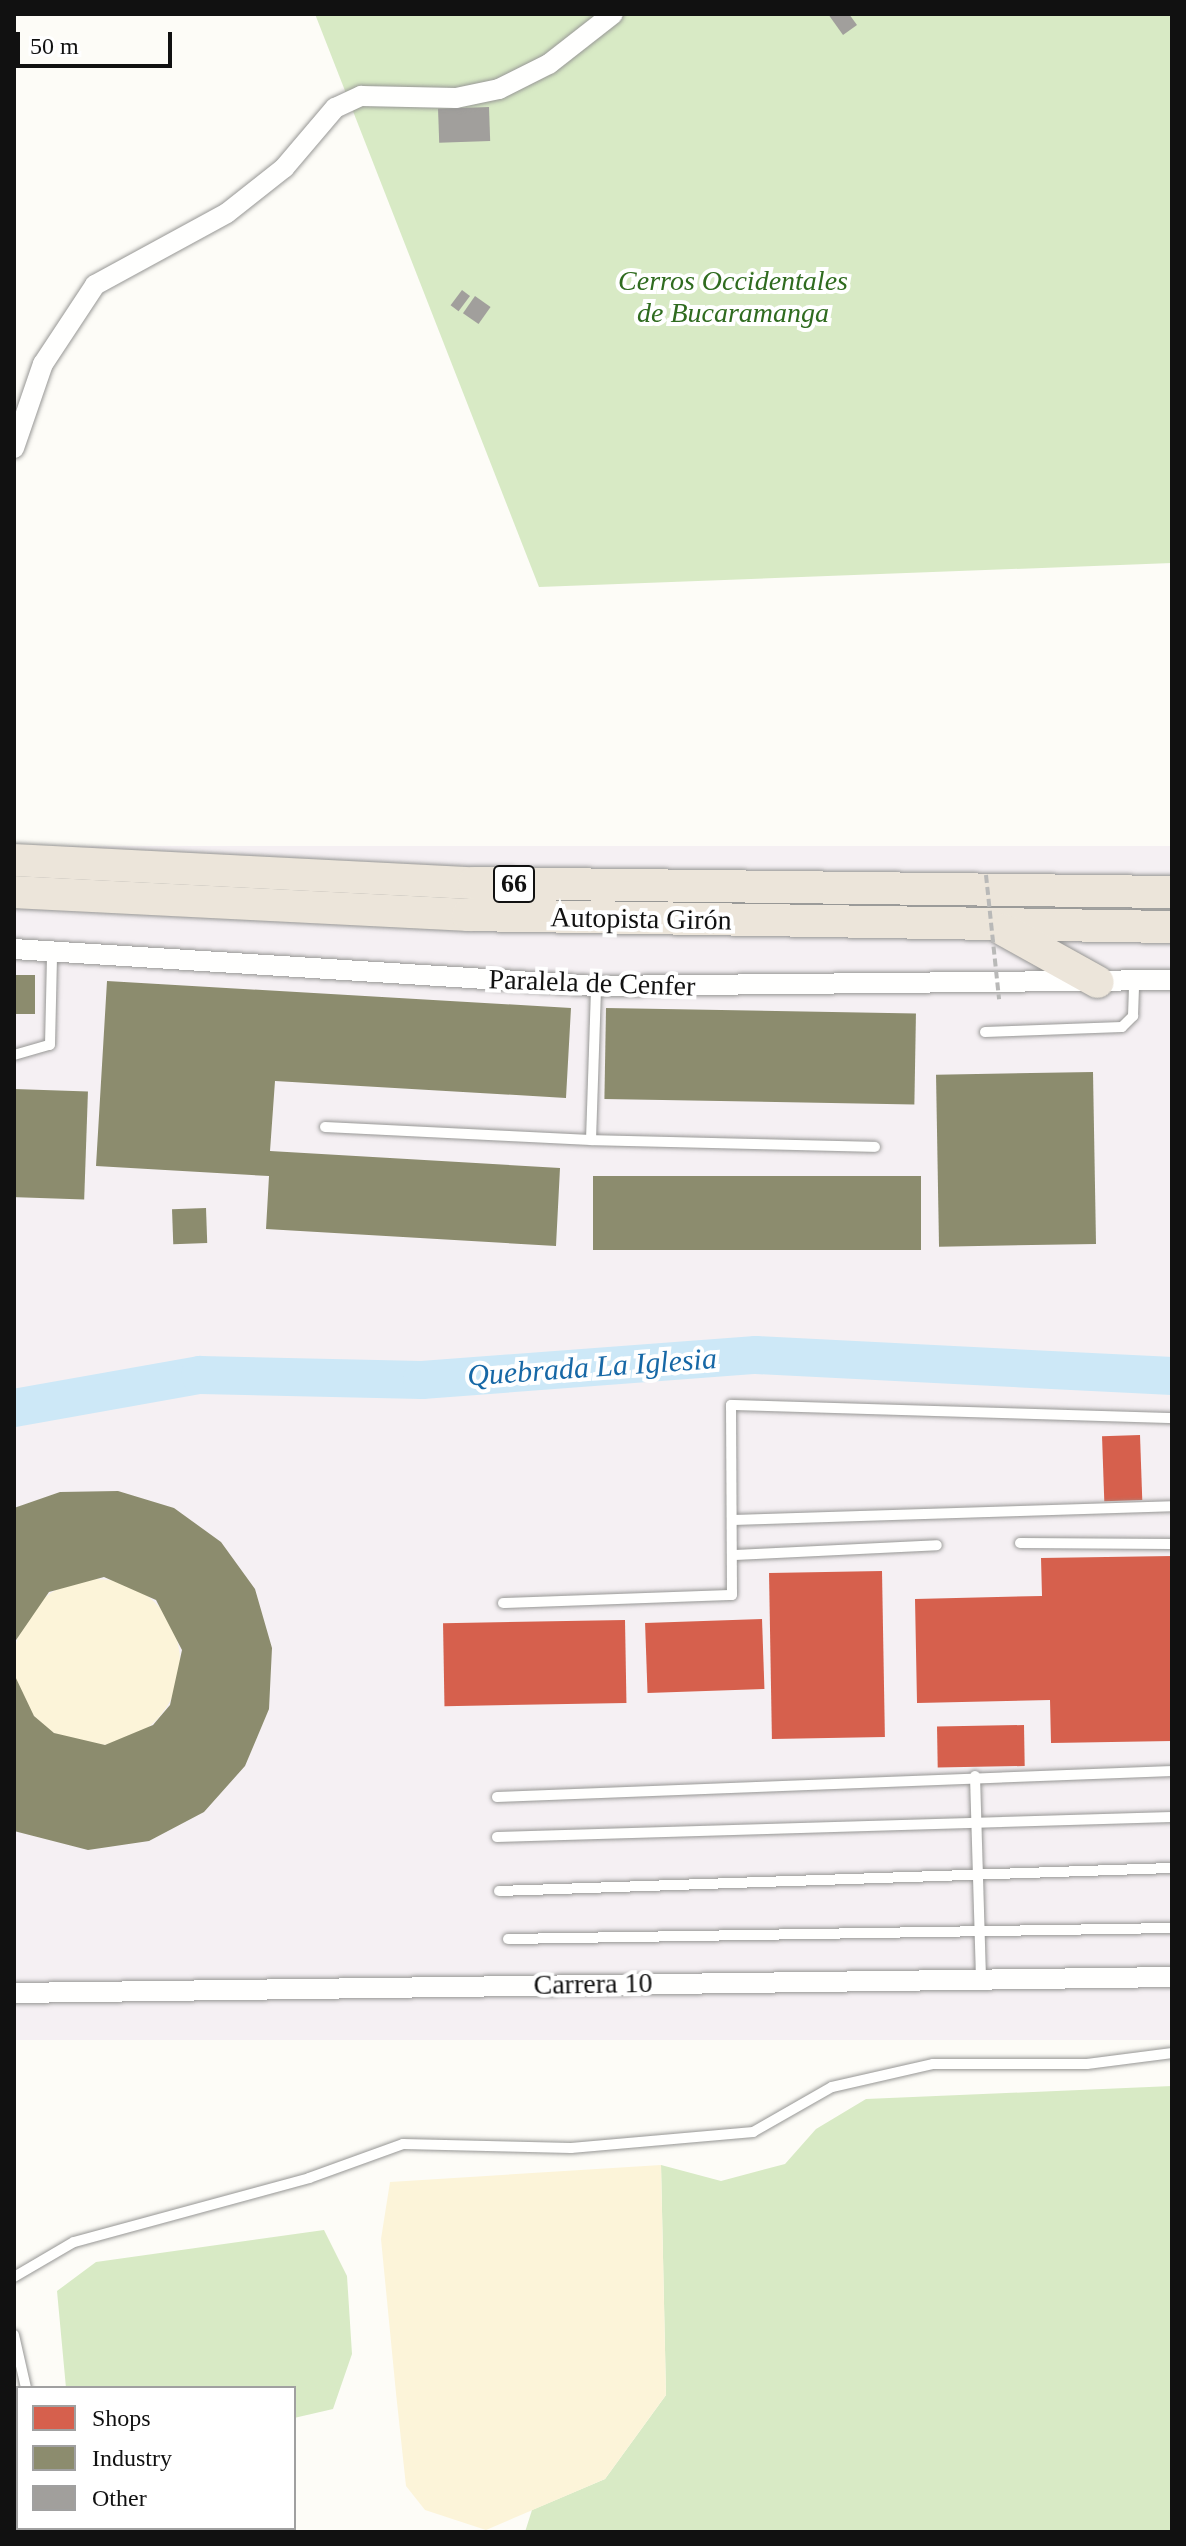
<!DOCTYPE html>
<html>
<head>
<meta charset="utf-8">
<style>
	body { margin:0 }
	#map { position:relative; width:1186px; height:2546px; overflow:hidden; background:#fdfcf7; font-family:Georgia,serif }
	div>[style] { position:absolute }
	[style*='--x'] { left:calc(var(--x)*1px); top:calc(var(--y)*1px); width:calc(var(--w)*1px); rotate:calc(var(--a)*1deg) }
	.industrial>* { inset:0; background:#f5f0f3; transform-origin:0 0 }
	.forest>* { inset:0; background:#d8eac5; transform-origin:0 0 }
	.sand>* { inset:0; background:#fcf4d9 }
	.round { border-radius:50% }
	.shops>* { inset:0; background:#d6604d; transform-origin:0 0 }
	.industry>* { inset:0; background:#8c8c6e; transform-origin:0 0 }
	.river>* { height:38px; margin:-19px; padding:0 19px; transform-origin:19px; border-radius:19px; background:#cde8f7 }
	.building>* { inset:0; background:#a19f9c; transform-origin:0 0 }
	.roads { filter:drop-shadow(0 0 2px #979795) drop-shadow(0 0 2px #979795) }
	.service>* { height:10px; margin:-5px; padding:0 5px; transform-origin:5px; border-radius:5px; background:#fffffe }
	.minor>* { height:20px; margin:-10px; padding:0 10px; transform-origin:10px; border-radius:10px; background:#fffffe }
	.trunk>* { height:32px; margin:-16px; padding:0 16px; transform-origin:16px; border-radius:16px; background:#ece5da }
	.path-bridge>* { height:4px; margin-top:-2px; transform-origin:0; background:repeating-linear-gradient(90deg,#b9b9b8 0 8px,transparent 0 12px) }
	span { translate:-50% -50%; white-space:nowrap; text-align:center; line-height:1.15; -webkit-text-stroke:8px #fff; paint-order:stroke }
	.shield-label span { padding:2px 6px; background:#fff; border:2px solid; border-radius:6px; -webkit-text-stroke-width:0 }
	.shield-label { font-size:26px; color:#111; font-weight:700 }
	.park-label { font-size:28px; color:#2f6b1f; font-style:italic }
	.street-label { font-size:28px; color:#111 }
	.water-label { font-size:30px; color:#1768a6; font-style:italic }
	.frame { position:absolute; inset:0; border:16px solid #111; pointer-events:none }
	.legend { position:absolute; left:16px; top:2386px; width:280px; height:144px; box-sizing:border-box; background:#fff; border:2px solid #a0a0a0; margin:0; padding:10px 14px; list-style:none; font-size:24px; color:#111 }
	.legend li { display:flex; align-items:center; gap:16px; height:40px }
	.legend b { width:40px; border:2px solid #a0a0a0 }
	.scale { position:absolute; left:16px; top:32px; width:156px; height:36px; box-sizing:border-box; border:4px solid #111; border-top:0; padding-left:10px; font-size:24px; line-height:28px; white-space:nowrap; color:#111; -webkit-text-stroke:6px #fff; paint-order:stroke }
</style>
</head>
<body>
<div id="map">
	<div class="industrial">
		<div style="left:14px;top:846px;width:1158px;height:1194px"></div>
	</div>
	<div class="forest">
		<div style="clip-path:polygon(315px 14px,1172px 14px,1172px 563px,539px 587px)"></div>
		<div style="clip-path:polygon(1172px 2086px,1172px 2532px,525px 2532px,532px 2510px,605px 2479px,666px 2395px,661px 2165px,721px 2181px,785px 2164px,816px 2129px,866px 2099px)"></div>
		<div style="clip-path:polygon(324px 2230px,347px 2276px,352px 2354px,333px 2409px,294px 2418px,294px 2388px,66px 2388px,57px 2291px,96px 2262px)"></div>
		<div style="left:32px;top:2528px;width:156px;height:6px"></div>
	</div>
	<div class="sand">
		<div class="round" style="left:14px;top:1579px;width:166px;height:166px"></div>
		<div style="clip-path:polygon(661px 2165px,666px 2395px,605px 2479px,486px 2530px,425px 2510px,406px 2486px,396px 2393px,381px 2239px,390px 2182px)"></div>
	</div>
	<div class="shops">
		<div style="left:1140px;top:1435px;width:65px;height:38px;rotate:88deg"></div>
		<div style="clip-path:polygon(1172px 1556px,1172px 1741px,1051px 1743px,1050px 1700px,917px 1703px,915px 1599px,1042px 1596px,1041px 1558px)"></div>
		<div style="left:882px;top:1571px;width:166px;height:113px;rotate:89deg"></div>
		<div style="left:762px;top:1619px;width:70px;height:117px;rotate:88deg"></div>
		<div style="left:625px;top:1620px;width:83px;height:182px;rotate:89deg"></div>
		<div style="left:1024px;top:1725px;width:41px;height:87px;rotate:89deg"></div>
	</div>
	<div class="industry">
		<div style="left:14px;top:975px;width:21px;height:39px"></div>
		<div style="clip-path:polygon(107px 981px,571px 1008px,566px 1098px,275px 1081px,270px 1151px,560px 1168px,556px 1246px,266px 1229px,269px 1176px,96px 1166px)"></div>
		<div style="left:606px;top:1008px;width:310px;height:91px;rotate:1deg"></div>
		<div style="left:1093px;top:1072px;width:172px;height:157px;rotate:89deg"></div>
		<div style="left:14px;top:1089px;width:74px;height:108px;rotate:2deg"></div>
		<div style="left:593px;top:1176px;width:328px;height:74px"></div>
		<div style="left:206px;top:1208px;width:35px;height:34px;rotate:88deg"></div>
		<div style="clip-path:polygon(118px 1491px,174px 1508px,221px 1542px,255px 1589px,272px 1648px,269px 1709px,245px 1766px,204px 1812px,149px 1841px,88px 1850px,14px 1831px,14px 1674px,34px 1716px,54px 1733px,105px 1745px,153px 1725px,170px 1705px,182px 1650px,156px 1600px,104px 1577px,49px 1592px,14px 1643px,14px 1508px,60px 1492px)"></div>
	</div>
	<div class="river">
		<div style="--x:14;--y:1408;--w:189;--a:-10.1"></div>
		<div style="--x:200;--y:1375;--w:222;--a:1.3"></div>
		<div style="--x:422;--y:1380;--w:335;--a:-4.3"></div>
		<div style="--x:756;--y:1355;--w:417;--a:2.9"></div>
	</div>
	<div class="building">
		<div style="clip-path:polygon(828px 14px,849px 14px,857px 25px,843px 35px)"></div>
		<div style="left:489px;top:107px;width:34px;height:51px;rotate:88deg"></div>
		<div style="left:462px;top:290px;width:10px;height:19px;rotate:37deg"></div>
		<div style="left:475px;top:296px;width:19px;height:21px;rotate:35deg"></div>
	</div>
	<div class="roads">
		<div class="service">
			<div style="--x:985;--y:1032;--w:137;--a:-2.1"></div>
			<div style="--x:1122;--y:1027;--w:16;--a:-45"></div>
			<div style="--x:1133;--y:1016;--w:34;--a:-88"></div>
			<div style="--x:14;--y:1055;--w:37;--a:-16"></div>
			<div style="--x:50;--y:1045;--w:91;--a:-88.7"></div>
			<div style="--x:325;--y:1127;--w:266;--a:2.8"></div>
			<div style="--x:591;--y:1140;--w:154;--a:-88.1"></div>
			<div style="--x:591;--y:1140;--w:284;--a:1.4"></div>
			<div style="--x:733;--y:1520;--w:439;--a:-1.8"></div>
			<div style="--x:1020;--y:1543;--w:152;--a:0.4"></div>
			<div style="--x:735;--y:1555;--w:202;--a:-2.8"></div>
			<div style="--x:503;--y:1603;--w:229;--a:-2"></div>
			<div style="--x:732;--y:1595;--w:190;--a:-90.3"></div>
			<div style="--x:731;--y:1405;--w:441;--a:1.7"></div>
			<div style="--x:975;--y:1776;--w:201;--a:88.3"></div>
			<div style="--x:497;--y:1797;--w:676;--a:-2.21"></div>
			<div style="--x:497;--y:1837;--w:675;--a:-1.7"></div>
			<div style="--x:499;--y:1891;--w:673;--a:-1.96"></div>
			<div style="--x:508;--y:1939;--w:664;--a:-0.95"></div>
			<div style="--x:14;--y:2277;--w:69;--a:-30.3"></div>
			<div style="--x:74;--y:2242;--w:244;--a:-15.2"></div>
			<div style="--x:309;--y:2178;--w:100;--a:-19.9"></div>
			<div style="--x:403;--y:2144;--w:168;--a:1.4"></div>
			<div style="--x:571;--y:2148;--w:183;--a:-5"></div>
			<div style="--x:753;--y:2132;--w:91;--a:-29.7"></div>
			<div style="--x:832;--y:2087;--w:104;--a:-12.8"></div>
			<div style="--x:933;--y:2064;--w:154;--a:0"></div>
			<div style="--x:1087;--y:2064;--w:86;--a:-7.4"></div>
			<div style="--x:14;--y:2335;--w:54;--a:77.2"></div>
			<div style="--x:28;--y:2532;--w:6;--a:-45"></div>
		</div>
		<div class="minor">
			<div style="--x:14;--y:448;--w:89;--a:-71"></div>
			<div style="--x:43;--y:364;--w:95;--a:-56.6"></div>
			<div style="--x:95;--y:285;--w:150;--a:-28.6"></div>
			<div style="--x:227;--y:213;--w:73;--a:-38.3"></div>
			<div style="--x:284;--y:168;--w:79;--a:-49.6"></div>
			<div style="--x:335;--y:108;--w:29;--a:-25"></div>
			<div style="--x:361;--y:96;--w:95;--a:1.2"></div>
			<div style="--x:456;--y:98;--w:44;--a:-11.8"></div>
			<div style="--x:499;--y:89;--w:56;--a:-26.6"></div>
			<div style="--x:549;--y:64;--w:81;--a:-38"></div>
			<div style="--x:14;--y:949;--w:583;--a:3.64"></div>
			<div style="--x:596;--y:986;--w:576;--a:-0.6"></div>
			<div style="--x:14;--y:1993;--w:1158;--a:-0.79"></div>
		</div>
		<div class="trunk">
			<div style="--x:14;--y:860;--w:461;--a:2.9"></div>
			<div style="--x:474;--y:883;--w:698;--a:0.74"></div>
			<div style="--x:14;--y:892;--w:455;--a:2.9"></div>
			<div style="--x:468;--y:915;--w:704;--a:0.98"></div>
			<div style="--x:1004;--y:930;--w:107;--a:29"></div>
		</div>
	</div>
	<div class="path-bridge">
		<div style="--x:986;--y:875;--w:125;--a:84"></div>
	</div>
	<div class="shield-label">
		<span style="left:514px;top:884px">66</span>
	</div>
	<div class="park-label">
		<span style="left:733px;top:297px">Cerros Occidentales<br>de Bucaramanga</span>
	</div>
	<div class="street-label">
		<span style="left:641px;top:919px;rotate:1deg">Autopista Girón</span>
		<span style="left:592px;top:983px;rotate:2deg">Paralela de Cenfer</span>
		<span style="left:593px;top:1984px;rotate:-1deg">Carrera 10</span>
	</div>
	<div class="water-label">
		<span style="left:592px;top:1367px;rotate:-4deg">Quebrada La Iglesia</span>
	</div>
	<div class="frame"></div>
	<ul class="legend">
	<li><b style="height:22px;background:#d6604d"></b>Shops</li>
	<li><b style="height:22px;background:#8c8c6e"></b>Industry</li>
	<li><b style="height:22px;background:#a19f9c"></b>Other</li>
	</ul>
	<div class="scale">50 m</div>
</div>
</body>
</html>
